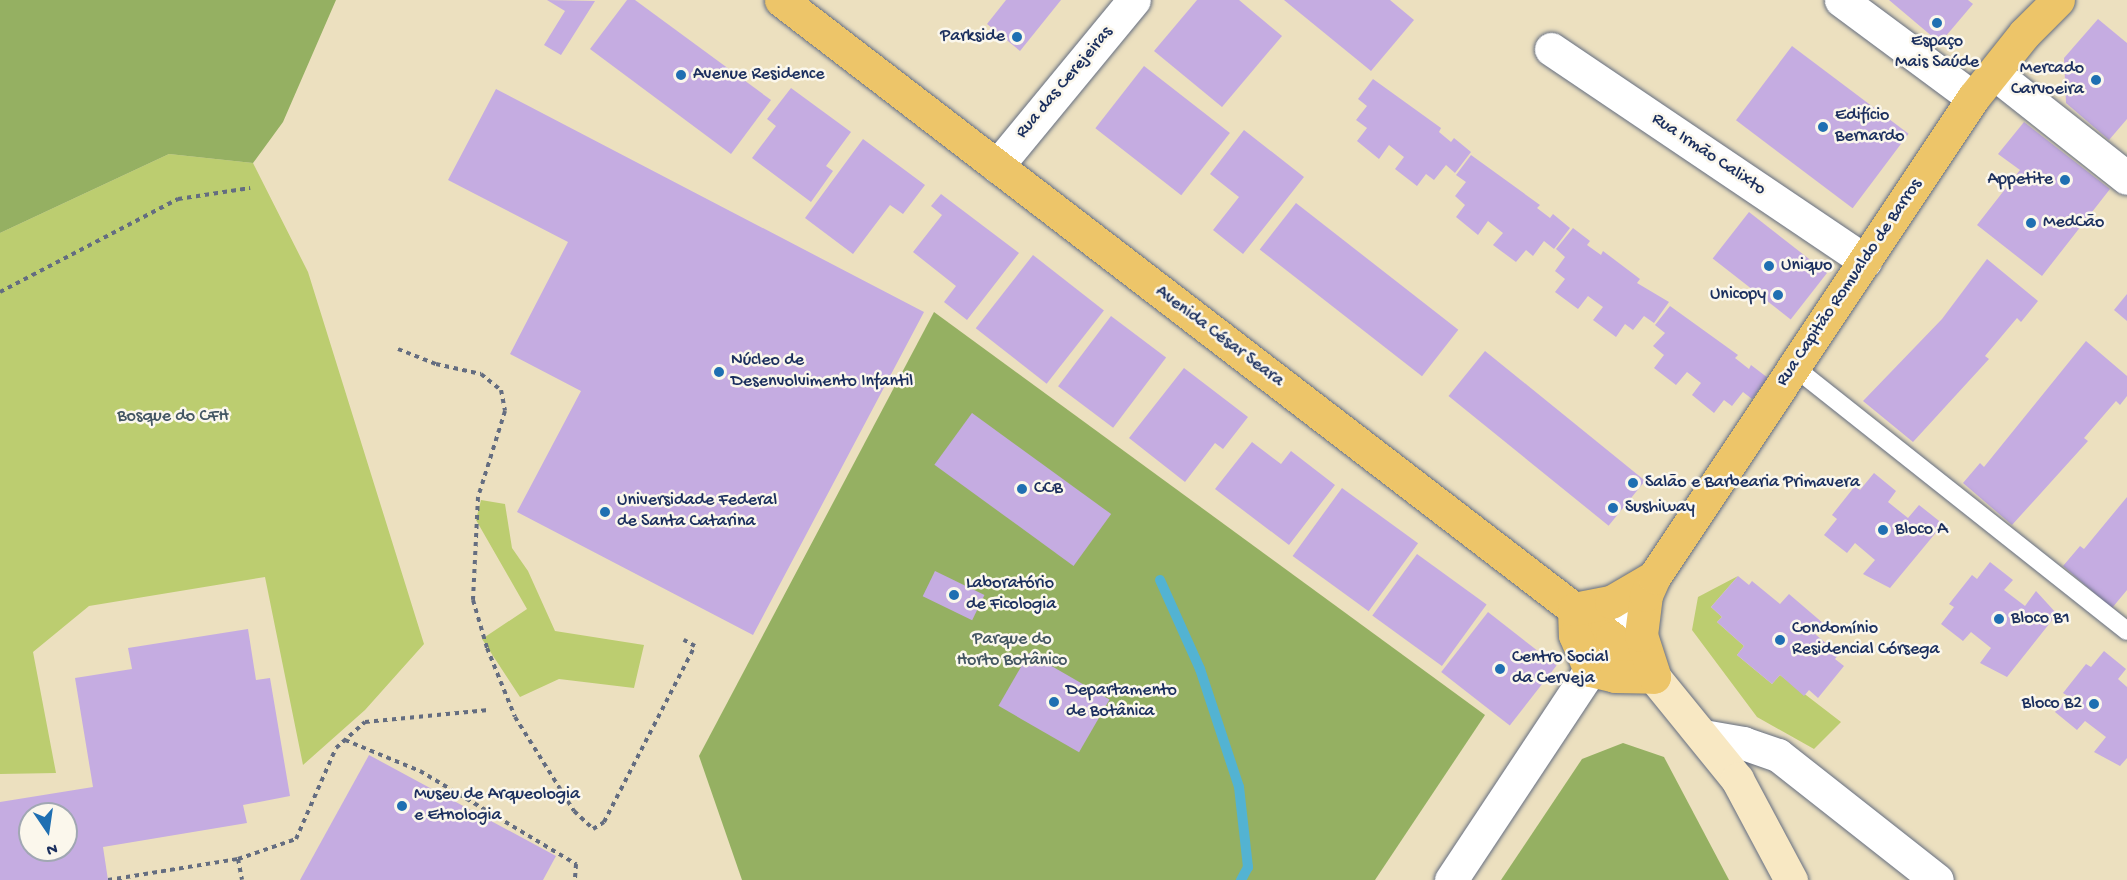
<!DOCTYPE html>
<html>
<head>
<meta charset="utf-8">
<style>
	body { margin:0 }
	#map { position:relative; width:2127px; height:880px; overflow:hidden; background:#ece0bf; font-family:"Gochi Hand",sans-serif }
	div>[style] { position:absolute }
	[style*='--x'] { left:calc(var(--x)*1px); top:calc(var(--y)*1px); width:calc(var(--w)*1px); rotate:calc(var(--a)*1deg) }
	.green>* { inset:0; background:#bccd70 }
	.forest>* { inset:0; background:#95b062 }
	.stream>* { height:10px; margin:-5px; padding:0 5px; transform-origin:5px; border-radius:5px; background:#53b3d2 }
	.building>* { inset:0; background:#c5ace1; transform-origin:0 0 }
	.path>* { height:4px; margin-top:-2px; transform-origin:0; background:repeating-linear-gradient(90deg,#646d80 0 4.5px,transparent 0 9px) }
	.roads { filter:drop-shadow(0 0 2px #646d80) drop-shadow(0 0 2px #646d80) }
	.service>* { height:18px; margin:-9px; padding:0 9px; transform-origin:9px; border-radius:9px; background:#fff }
	.minor>* { height:33px; margin:-16.5px; padding:0 16.5px; transform-origin:16.5px; border-radius:16.5px; background:#fff }
	.secondary>* { height:33px; margin:-16.5px; padding:0 16.5px; transform-origin:16.5px; border-radius:16.5px; background:#f8e8c3 }
	.primary>* { height:33px; margin:-16.5px; padding:0 16.5px; transform-origin:16.5px; border-radius:16.5px; background:#edc569 }
	.dots>* { width:16px; height:16px; translate:-50% -50%; box-sizing:border-box; border:3px solid #fbf7ec; border-radius:50% }
	span { translate:-50% -50%; white-space:nowrap; text-align:center; line-height:1.15; -webkit-text-stroke:5px #fbf7ec; paint-order:stroke }
	.poi-label { font-size:18px; color:#1b2f5e }
	.right { translate:-100% -50%; text-align:right }
	.left { translate:0 -50%; text-align:left }
	.street-label { font-size:18px; color:#1b2f5e }
	.park-label { font-size:18px; color:#435662 }
	.north { position:absolute; left:18px; top:802px; width:60px; height:60px; box-sizing:border-box; background:#fbf7ec; border:2px solid #a1a7b3; border-radius:50%; rotate:167deg; font-size:16px; font-weight:700; line-height:24px; text-align:center; color:#1b2f5e }
	.north::after { content:''; display:block; margin:auto; width:21px; height:27px; background:#1f6fb2; clip-path:polygon(50% 0,100% 100%,50% 72%,0 100%) }
</style>
</head>
<body>
<div id="map">
	<div class="green">
		<div style="clip-path:polygon(169px 154px,253px 163px,308px 272px,424px 644px,365px 710px,303px 765px,265px 577px,89px 606px,33px 652px,56px 773px,0 774px,0 233px)"></div>
		<div style="clip-path:polygon(481px 500px,505px 504px,512px 548px,528px 571px,555px 631px,644px 645px,634px 688px,559px 679px,520px 697px,482px 639px,527px 609px,476px 520px)"></div>
		<div style="clip-path:polygon(1738px 576px,1711px 607px,1722px 617px,1717px 622px,1744px 646px,1737px 655px,1772px 684px,1780px 675px,1841px 722px,1814px 749px,1757px 717px,1692px 630px,1698px 597px)"></div>
	</div>
	<div class="forest">
		<div style="clip-path:polygon(0 0,336px 0,283px 122px,253px 163px,169px 154px,0 233px)"></div>
		<div style="clip-path:polygon(934px 312px,1485px 715px,1375px 880px,742px 880px,699px 756px)"></div>
		<div style="clip-path:polygon(1623px 743px,1664px 757px,1729px 880px,1501px 880px,1582px 759px)"></div>
	</div>
	<div class="stream">
		<div style="--x:1160;--y:580;--w:98;--a:65.8"></div>
		<div style="--x:1200;--y:669;--w:124;--a:71.7"></div>
		<div style="--x:1239;--y:787;--w:81;--a:83.6"></div>
		<div style="--x:1248;--y:867;--w:15;--a:118"></div>
	</div>
	<div class="building">
		<div style="clip-path:polygon(547px 0,595px 1px,561px 55px,544px 45px,565px 11px)"></div>
		<div style="clip-path:polygon(627px 0,635px 0,771px 100px,731px 154px,590px 49px)"></div>
		<div style="clip-path:polygon(1006px 0,1061px 0,1020px 51px,987px 24px)"></div>
		<div style="clip-path:polygon(1197px 0,1239px 0,1282px 36px,1222px 107px,1154px 51px)"></div>
		<div style="clip-path:polygon(1284px 0,1390px 0,1414px 20px,1371px 71px)"></div>
		<div style="clip-path:polygon(1889px 0,1968px 0,1973px 4px,1940px 43px)"></div>
		<div style="clip-path:polygon(2098px 19px,2127px 43px,2127px 119px,2109px 140px,2066px 103px,2064px 58px)"></div>
		<div style="left:1792px;top:46px;width:146px;height:93px;rotate:37deg"></div>
		<div style="left:1144px;top:66px;width:109px;height:79px;rotate:38deg"></div>
		<div style="clip-path:polygon(1373px 79px,1441px 128px,1439px 132px,1451px 142px,1454px 138px,1471px 152px,1455px 173px,1446px 165px,1434px 180px,1426px 174px,1417px 186px,1395px 169px,1404px 157px,1389px 145px,1379px 159px,1357px 141px,1367px 128px,1356px 120px,1367px 106px,1358px 99px)"></div>
		<div style="clip-path:polygon(791px 88px,851px 132px,826px 166px,833px 171px,811px 202px,752px 158px,776px 126px,767px 119px)"></div>
		<div style="clip-path:polygon(496px 89px,924px 312px,753px 635px,517px 512px,581px 391px,510px 354px,568px 242px,448px 180px)"></div>
		<div style="clip-path:polygon(2024px 122px,2110px 189px,2042px 276px,1977px 225px,2020px 170px,1998px 154px)"></div>
		<div style="clip-path:polygon(1244px 130px,1304px 177px,1243px 254px,1213px 230px,1239px 197px,1210px 174px)"></div>
		<div style="clip-path:polygon(863px 139px,925px 185px,903px 214px,890px 205px,853px 254px,805px 218px)"></div>
		<div style="clip-path:polygon(1471px 155px,1540px 205px,1537px 208px,1550px 218px,1553px 214px,1570px 228px,1554px 249px,1544px 241px,1533px 256px,1526px 250px,1516px 262px,1493px 245px,1503px 233px,1488px 221px,1478px 235px,1456px 217px,1465px 205px,1455px 196px,1466px 182px,1456px 175px)"></div>
		<div style="clip-path:polygon(941px 194px,1019px 253px,967px 320px,944px 302px,956px 286px,913px 252px,942px 215px,931px 206px)"></div>
		<div style="left:1296px;top:203px;width:206px;height:59px;rotate:38deg"></div>
		<div style="left:1749px;top:212px;width:99px;height:59px;rotate:38deg"></div>
		<div style="clip-path:polygon(1573px 228px,1590px 241px,1587px 245px,1601px 255px,1603px 251px,1640px 279px,1637px 283px,1669px 302px,1654px 323px,1644px 316px,1633px 330px,1625px 324px,1616px 337px,1593px 320px,1603px 307px,1588px 296px,1578px 309px,1555px 292px,1565px 279px,1555px 271px,1565px 257px,1556px 249px)"></div>
		<div style="left:1033px;top:255px;width:90px;height:93px;rotate:38deg"></div>
		<div style="clip-path:polygon(1987px 259px,2038px 301px,2021px 322px,2017px 318px,1985px 356px,1989px 359px,1913px 442px,1863px 401px,1942px 319px)"></div>
		<div style="clip-path:polygon(2127px 294px,2127px 321px,2114px 310px)"></div>
		<div style="clip-path:polygon(1670px 306px,1738px 355px,1735px 358px,1749px 369px,1751px 365px,1768px 378px,1752px 399px,1743px 392px,1732px 406px,1724px 400px,1714px 413px,1692px 395px,1701px 383px,1687px 372px,1676px 385px,1654px 368px,1664px 355px,1653px 346px,1665px 333px,1655px 325px)"></div>
		<div style="left:1111px;top:316px;width:69px;height:88px;rotate:37deg"></div>
		<div style="clip-path:polygon(2086px 341px,2127px 376px,2127px 396px,2120px 405px,2116px 401px,2084px 438px,2088px 441px,2012px 525px,1963px 483px,1980px 463px,1984px 467px)"></div>
		<div style="left:1485px;top:351px;width:206px;height:58px;rotate:39deg"></div>
		<div style="clip-path:polygon(1184px 368px,1248px 417px,1223px 449px,1215px 443px,1185px 482px,1129px 438px)"></div>
		<div style="left:972px;top:413px;width:172px;height:64px;rotate:36deg"></div>
		<div style="clip-path:polygon(1252px 442px,1281px 464px,1291px 451px,1335px 485px,1289px 545px,1215px 489px)"></div>
		<div style="clip-path:polygon(1874px 473px,1896px 491px,1888px 502px,1908px 518px,1919px 505px,1943px 524px,1890px 588px,1863px 574px,1875px 560px,1855px 543px,1847px 553px,1824px 535px,1837px 519px,1832px 515px,1855px 486px,1860px 490px)"></div>
		<div style="left:1342px;top:488px;width:94px;height:84px;rotate:36deg"></div>
		<div style="clip-path:polygon(2127px 497px,2127px 590px,2112px 608px,2063px 566px,2080px 546px,2084px 549px)"></div>
		<div style="left:1417px;top:554px;width:86px;height:76px;rotate:36deg"></div>
		<div style="clip-path:polygon(1990px 562px,2013px 580px,2004px 590px,2025px 606px,2036px 591px,2057px 614px,2007px 677px,1980px 663px,1991px 648px,1971px 632px,1963px 641px,1941px 624px,1954px 607px,1949px 604px,1972px 575px,1977px 579px)"></div>
		<div style="left:935px;top:571px;width:55px;height:28px;rotate:26deg"></div>
		<div style="clip-path:polygon(1738px 576px,1749px 585px,1752px 581px,1780px 604px,1789px 594px,1824px 624px,1815px 634px,1839px 654px,1835px 659px,1844px 666px,1818px 698px,1809px 690px,1804px 696px,1780px 675px,1772px 684px,1737px 655px,1744px 646px,1717px 622px,1722px 617px,1711px 607px)"></div>
		<div style="left:1488px;top:612px;width:87px;height:76px;rotate:38deg"></div>
		<div style="clip-path:polygon(evenodd,248px 629px,256px 680px,270px 678px,290px 796px,243px 805px,247px 823px,103px 847px,108px 880px,0 880px,0 802px,93px 787px,75px 678px,132px 669px,128px 648px,248px 629px,30px 814px,66px 814px,66px 850px,30px 850px,30px 814px)"></div>
		<div style="clip-path:polygon(2104px 651px,2126px 669px,2118px 679px,2127px 687px,2127px 758px,2120px 766px,2094px 752px,2106px 737px,2085px 721px,2077px 730px,2055px 712px,2068px 696px,2063px 693px,2086px 664px,2091px 667px)"></div>
		<div style="left:1029px;top:653px;width:93px;height:61px;rotate:30deg"></div>
		<div style="clip-path:polygon(369px 755px,556px 856px,543px 880px,300px 880px)"></div>
	</div>
	<div class="path">
		<div style="--x:0;--y:292;--w:201;--a:-27.6"></div>
		<div style="--x:178;--y:199;--w:73;--a:-8.7"></div>
		<div style="--x:398;--y:349;--w:41;--a:21.5"></div>
		<div style="--x:436;--y:364;--w:46;--a:12.5"></div>
		<div style="--x:481;--y:374;--w:26;--a:39"></div>
		<div style="--x:501;--y:390;--w:21;--a:79"></div>
		<div style="--x:505;--y:411;--w:90;--a:107.4"></div>
		<div style="--x:478;--y:497;--w:103;--a:92.8"></div>
		<div style="--x:473;--y:600;--w:50;--a:73.7"></div>
		<div style="--x:487;--y:648;--w:74;--a:67.9"></div>
		<div style="--x:515;--y:717;--w:111;--a:57.9"></div>
		<div style="--x:574;--y:811;--w:26;--a:43"></div>
		<div style="--x:593;--y:829;--w:13;--a:-32"></div>
		<div style="--x:604;--y:822;--w:198;--a:-62.7"></div>
		<div style="--x:695;--y:646;--w:13;--a:-151"></div>
		<div style="--x:345;--y:740;--w:81;--a:22.5"></div>
		<div style="--x:420;--y:771;--w:182;--a:30.8"></div>
		<div style="--x:576;--y:864;--w:16;--a:94"></div>
		<div style="--x:238;--y:859;--w:21;--a:79"></div>
		<div style="--x:108;--y:880;--w:132;--a:-9.2"></div>
		<div style="--x:238;--y:859;--w:61;--a:-19"></div>
		<div style="--x:296;--y:839;--w:99;--a:-66.3"></div>
		<div style="--x:336;--y:748;--w:39;--a:-42"></div>
		<div style="--x:365;--y:722;--w:124;--a:-5.6"></div>
	</div>
	<div class="roads">
		<div class="service">
			<div style="--x:1794;--y:367;--w:425;--a:38.4"></div>
			<div style="--x:1590;--y:670;--w:88;--a:-55.6"></div>
		</div>
		<div class="minor">
			<div style="--x:1841;--y:0;--w:164;--a:36.6"></div>
			<div style="--x:1551;--y:49;--w:379;--a:34"></div>
			<div style="--x:1994;--y:73;--w:169;--a:38.3"></div>
			<div style="--x:997;--y:166;--w:215;--a:-50.5"></div>
			<div style="--x:1703;--y:736;--w:41;--a:9.9"></div>
			<div style="--x:1743;--y:743;--w:37;--a:19"></div>
			<div style="--x:1778;--y:755;--w:202;--a:38.2"></div>
			<div style="--x:1451;--y:880;--w:252;--a:-56.5"></div>
		</div>
		<div class="secondary">
			<div style="--x:1654;--y:677;--w:132;--a:50.9"></div>
			<div style="--x:1737;--y:779;--w:115;--a:61.9"></div>
		</div>
		<div class="primary">
			<div style="--x:781;--y:0;--w:1048;--a:37.52"></div>
			<div style="--x:1612;--y:638;--w:57;--a:42.9"></div>
			<div style="--x:1574;--y:609;--w:26;--a:88"></div>
			<div style="--x:1575;--y:635;--w:38;--a:67"></div>
			<div style="--x:1590;--y:670;--w:26;--a:13"></div>
			<div style="--x:1615;--y:676;--w:39;--a:1"></div>
			<div style="--x:1574;--y:609;--w:38;--a:-11"></div>
			<div style="--x:1611;--y:602;--w:50;--a:-30.2"></div>
			<div style="--x:1654;--y:675;--w:42;--a:-108"></div>
			<div style="--x:1641;--y:635;--w:40;--a:-82.9"></div>
			<div style="--x:1646;--y:595;--w:20;--a:-66"></div>
			<div style="--x:1654;--y:577;--w:576;--a:-56.34"></div>
			<div style="--x:1973;--y:98;--w:82;--a:-51.4"></div>
			<div style="--x:2024;--y:34;--w:48;--a:-45"></div>
		</div>
	</div>
	<div class="dots">
		<div style="left:1937px;top:23px;background:#1f6fb2"></div>
		<div style="left:1017px;top:37px;background:#1f6fb2"></div>
		<div style="left:681px;top:75px;background:#1f6fb2"></div>
		<div style="left:2096px;top:80px;background:#1f6fb2"></div>
		<div style="left:1823px;top:127px;background:#1f6fb2"></div>
		<div style="left:2065px;top:180px;background:#1f6fb2"></div>
		<div style="left:2031px;top:223px;background:#1f6fb2"></div>
		<div style="left:1769px;top:266px;background:#1f6fb2"></div>
		<div style="left:1778px;top:295px;background:#1f6fb2"></div>
		<div style="left:719px;top:372px;background:#1f6fb2"></div>
		<div style="left:1633px;top:483px;background:#1f6fb2"></div>
		<div style="left:1022px;top:489px;background:#1f6fb2"></div>
		<div style="left:1613px;top:508px;background:#1f6fb2"></div>
		<div style="left:605px;top:512px;background:#1f6fb2"></div>
		<div style="left:1883px;top:530px;background:#1f6fb2"></div>
		<div style="left:954px;top:595px;background:#1f6fb2"></div>
		<div style="left:1999px;top:619px;background:#1f6fb2"></div>
		<div style="left:1780px;top:640px;background:#1f6fb2"></div>
		<div style="left:1500px;top:669px;background:#1f6fb2"></div>
		<div style="left:1054px;top:702px;background:#1f6fb2"></div>
		<div style="left:2094px;top:704px;background:#1f6fb2"></div>
		<div style="left:402px;top:806px;background:#1f6fb2"></div>
	</div>
	<div class="poi-label">
		<span class="right" style="left:1005px;top:37px">Parkside</span>
		<span style="left:1937px;top:53px">Espaço<br>Mais Saúde</span>
		<span class="right" style="left:2084px;top:80px">Mercado<br>Carvoeira</span>
		<span class="left" style="left:693px;top:75px">Avenue Residence</span>
		<span class="left" style="left:1835px;top:127px">Edifício<br>Bernardo</span>
		<span class="right" style="left:2053px;top:180px">Appetite</span>
		<span class="left" style="left:2043px;top:223px">MedCão</span>
		<span class="left" style="left:1781px;top:266px">Uniquo</span>
		<span class="right" style="left:1766px;top:295px">Unicopy</span>
		<span class="left" style="left:731px;top:372px">Núcleo de<br>Desenvolvimento Infantil</span>
		<span class="left" style="left:1645px;top:483px">Salão e Barbearia Primavera</span>
		<span class="left" style="left:1034px;top:489px">CCB</span>
		<span class="left" style="left:617px;top:512px">Universidade Federal<br>de Santa Catarina</span>
		<span class="left" style="left:1625px;top:508px">Sushiway</span>
		<span class="left" style="left:1895px;top:530px">Bloco A</span>
		<span class="left" style="left:966px;top:595px">Laboratório<br>de Ficologia</span>
		<span class="left" style="left:2011px;top:619px">Bloco B1</span>
		<span class="left" style="left:1792px;top:640px">Condomínio<br>Residencial Córsega</span>
		<span class="left" style="left:1512px;top:669px">Centro Social<br>da Cerveja</span>
		<span class="left" style="left:1066px;top:702px">Departamento<br>de Botânica</span>
		<span class="right" style="left:2082px;top:704px">Bloco B2</span>
		<span class="left" style="left:414px;top:806px">Museu de Arqueologia<br>e Etnologia</span>
	</div>
	<div class="street-label">
		<span style="left:1065px;top:83px;rotate:-50deg">Rua das Cerejeiras</span>
		<span style="left:1708px;top:155px;rotate:34deg">Rua Irmão Calixto</span>
		<span style="left:1850px;top:283px;rotate:-56deg">Rua Capitão Romualdo de Barros</span>
		<span style="left:1219px;top:337px;rotate:37deg">Avenida César Seara</span>
	</div>
	<div class="park-label">
		<span style="left:173px;top:417px">Bosque do CFH</span>
		<span style="left:1012px;top:651px">Parque do<br>Horto Botânico</span>
	</div>
	<div class="north">N</div>
</div>
</body>
</html>
